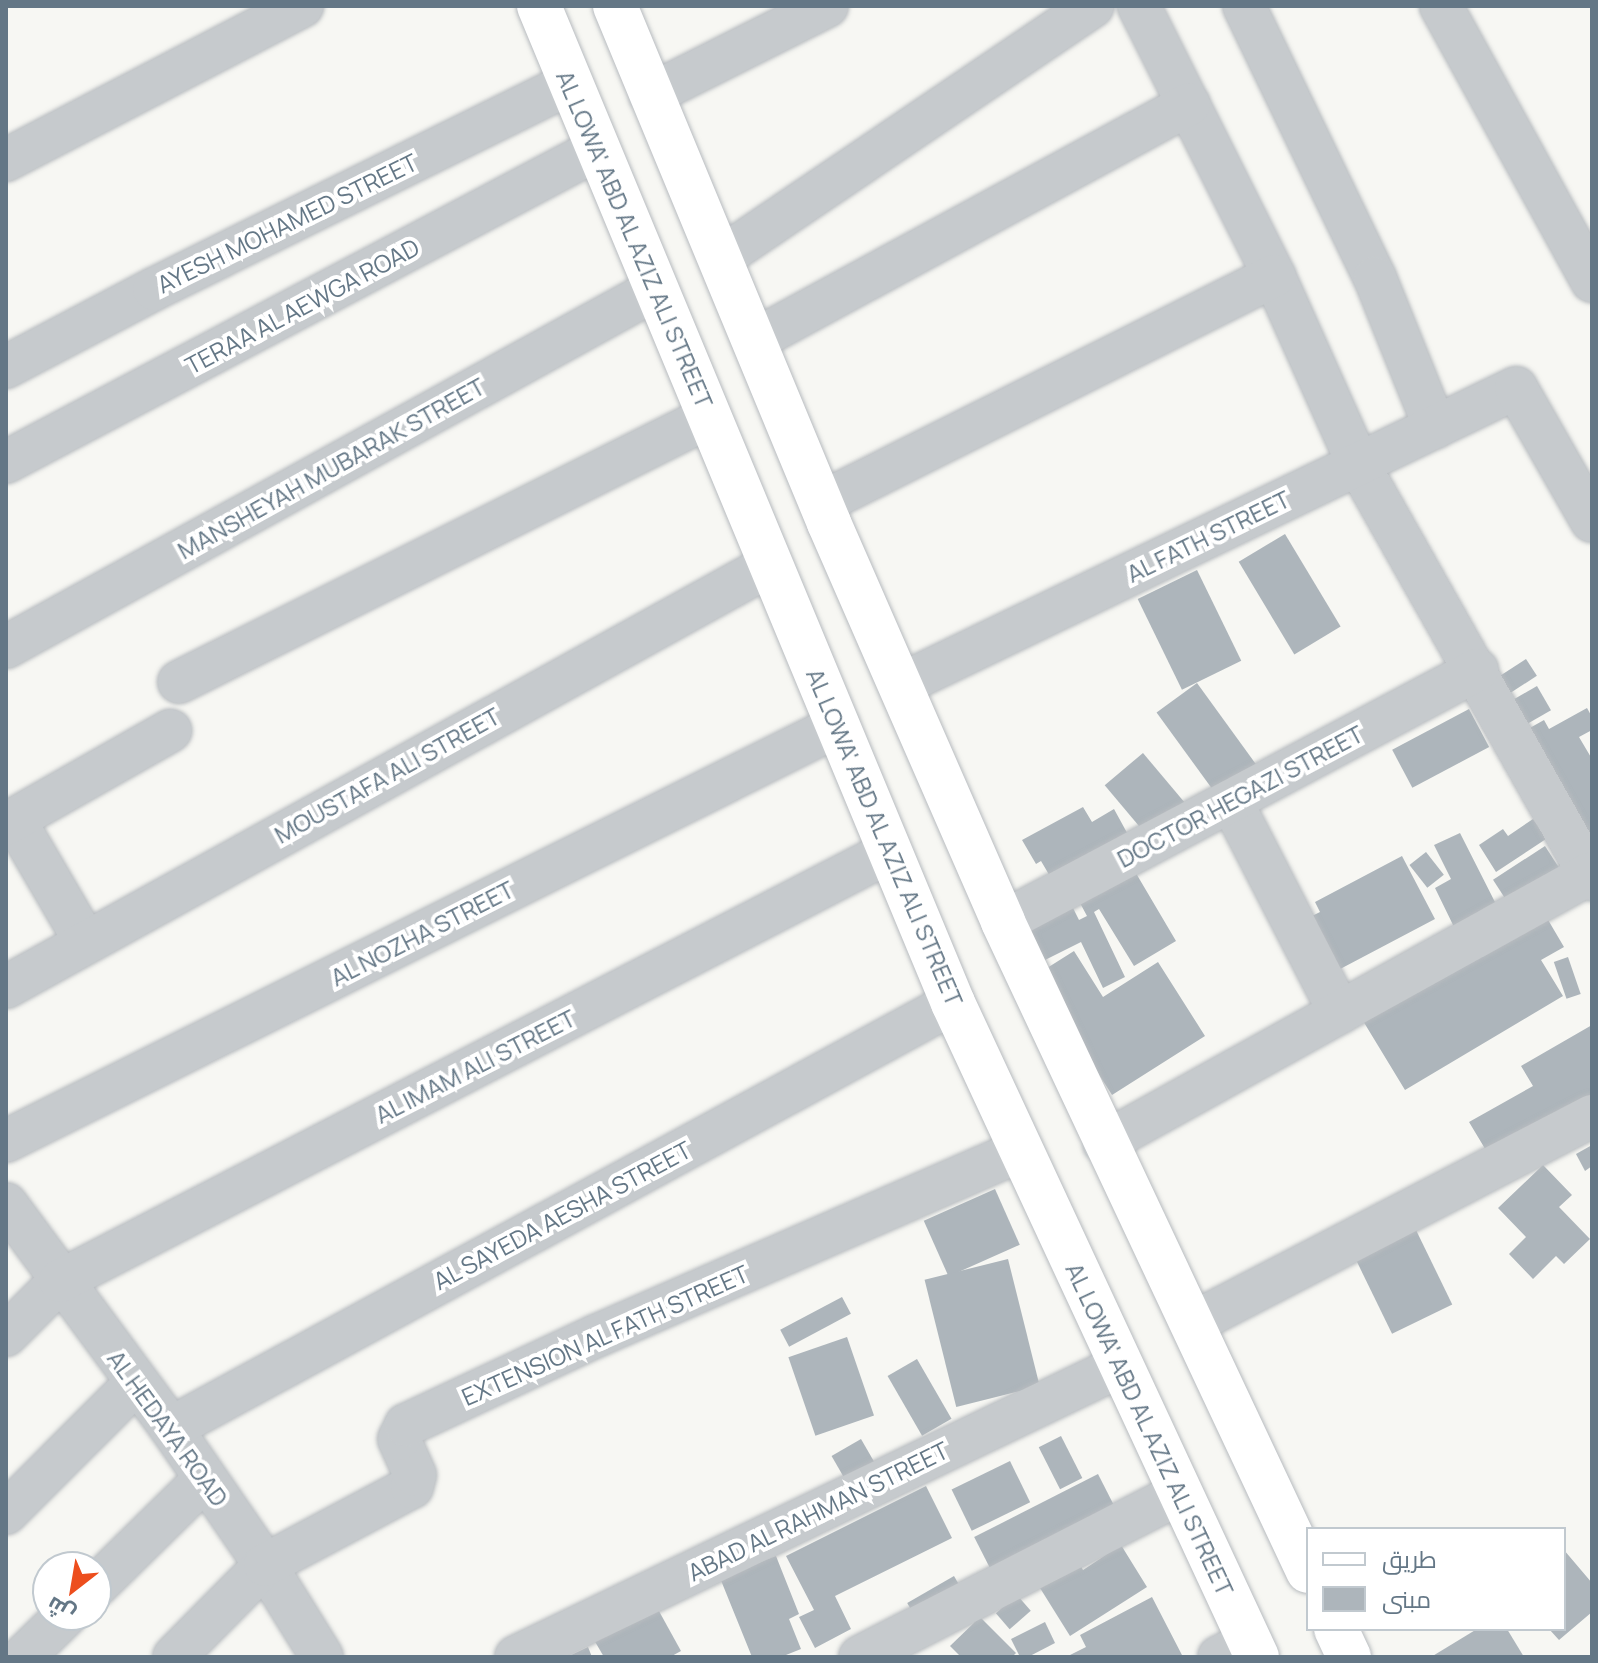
<!DOCTYPE html>
<html>
<head>
<meta charset="utf-8">
<style>
	body { margin:0 }
	#map { position:relative; width:1598px; height:1663px; overflow:hidden; background:#f7f7f3; font-family:Manrope,Cairo,sans-serif }
	div>[style] { position:absolute }
	[style*='--x'] { left:calc(var(--x)*1px); top:calc(var(--y)*1px); width:calc(var(--w)*1px); rotate:calc(var(--a)*1deg) }
	.building>* { inset:0; background:#adb5bb; transform-origin:0 0 }
	.roads { filter:drop-shadow(0 0 2px #b7bbbf) drop-shadow(0 0 2px #b7bbbf) }
	.street>* { height:42px; margin:-21px; padding:0 21px; transform-origin:21px; border-radius:21px; background:#c6cacd }
	.primary>* { height:44px; margin:-22px; padding:0 22px; transform-origin:22px; border-radius:22px; background:#fff }
	span { translate:-50% -50%; white-space:nowrap; text-align:center; line-height:1.15; -webkit-text-stroke:8px #fff; paint-order:stroke }
	.street-label { font-size:24px; color:#647786 }
	.frame { position:absolute; inset:0; border:8px solid #647786; pointer-events:none }
	.legend { position:absolute; left:1306px; top:1527px; width:260px; height:104px; box-sizing:border-box; background:#fff; border:2px solid #c1c9cf; margin:0; padding:10px 14px; list-style:none; font-size:24px; color:#647786 }
	.legend li { display:flex; align-items:center; gap:16px; height:40px }
	.legend b { width:40px; border:2px solid #c1c9cf }
	.north { position:absolute; left:32px; top:1551px; width:80px; height:80px; box-sizing:border-box; background:#fff; border:2px solid #c1c9cf; border-radius:50%; rotate:211deg; font-size:22px; font-weight:700; line-height:32px; text-align:center; color:#647786 }
	.north::after { content:''; display:block; margin:auto; width:28px; height:36px; background:#ed4e1d; clip-path:polygon(50% 0,100% 100%,50% 72%,0 100%) }
</style>
</head>
<body>
<div id="map">
	<div class="building">
		<div style="left:1285px;top:534px;width:108px;height:54px;rotate:59deg"></div>
		<div style="left:1197px;top:570px;width:101px;height:66px;rotate:64deg"></div>
		<div style="left:1526px;top:659px;width:20px;height:46px;rotate:57deg"></div>
		<div style="left:1197px;top:683px;width:100px;height:50px;rotate:54deg"></div>
		<div style="left:1537px;top:686px;width:28px;height:43px;rotate:60deg"></div>
		<div style="clip-path:polygon(1587px 708px,1592px 717px,1592px 730px,1579px 737px,1592px 759px,1592px 832px,1578px 839px,1519px 734px,1544px 720px,1549px 729px)"></div>
		<div style="left:1469px;top:709px;width:43px;height:87px;rotate:62deg"></div>
		<div style="left:1143px;top:753px;width:70px;height:50px;rotate:50deg"></div>
		<div style="clip-path:polygon(1083px 807px,1092px 822px,1114px 809px,1131px 840px,1054px 883px,1041px 861px,1036px 864px,1022px 840px)"></div>
		<div style="clip-path:polygon(1533px 819px,1546px 839px,1496px 872px,1479px 845px,1503px 829px,1508px 836px)"></div>
		<div style="clip-path:polygon(1460px 833px,1498px 908px,1455px 929px,1435px 888px,1451px 879px,1434px 845px)"></div>
		<div style="left:1545px;top:846px;width:33px;height:62px;rotate:57deg"></div>
		<div style="left:1426px;top:852px;width:29px;height:21px;rotate:52deg"></div>
		<div style="clip-path:polygon(1402px 856px,1435px 919px,1325px 977px,1298px 923px,1320px 912px,1315px 902px)"></div>
		<div style="clip-path:polygon(1127px 858px,1176px 941px,1134px 966px,1099px 909px,1094px 912px,1125px 977px,1103px 988px,1081px 942px,1043px 961px,1024px 922px,1069px 900px,1079px 920px,1087px 916px,1073px 890px)"></div>
		<div style="clip-path:polygon(1544px 913px,1564px 947px,1541px 960px,1563px 996px,1405px 1090px,1357px 1011px)"></div>
		<div style="clip-path:polygon(1074px 951px,1103px 997px,1158px 962px,1205px 1036px,1112px 1095px,1036px 975px)"></div>
		<div style="left:1568px;top:957px;width:39px;height:15px;rotate:71deg"></div>
		<div style="clip-path:polygon(1592px 1025px,1592px 1104px,1493px 1162px,1469px 1122px,1533px 1086px,1521px 1066px)"></div>
		<div style="clip-path:polygon(1592px 1145px,1592px 1166px,1585px 1171px,1576px 1154px)"></div>
		<div style="clip-path:polygon(1543px 1165px,1572px 1195px,1559px 1207px,1590px 1239px,1564px 1264px,1556px 1256px,1533px 1279px,1509px 1254px,1526px 1237px,1498px 1208px)"></div>
		<div style="left:995px;top:1189px;width:61px;height:78px;rotate:66deg"></div>
		<div style="left:1415px;top:1228px;width:85px;height:67px;rotate:64deg"></div>
		<div style="left:1008px;top:1259px;width:131px;height:86px;rotate:76deg"></div>
		<div style="left:842px;top:1297px;width:19px;height:70px;rotate:62deg"></div>
		<div style="left:847px;top:1337px;width:83px;height:62px;rotate:71deg"></div>
		<div style="left:917px;top:1359px;width:69px;height:34px;rotate:60deg"></div>
		<div style="left:1061px;top:1436px;width:47px;height:25px;rotate:63deg"></div>
		<div style="left:861px;top:1439px;width:43px;height:34px;rotate:60deg"></div>
		<div style="left:1010px;top:1461px;width:46px;height:65px;rotate:64deg"></div>
		<div style="left:1098px;top:1474px;width:53px;height:139px;rotate:63deg"></div>
		<div style="clip-path:polygon(926px 1486px,952px 1538px,835px 1596px,851px 1629px,815px 1648px,799px 1617px,814px 1610px,786px 1556px)"></div>
		<div style="clip-path:polygon(1121px 1545px,1147px 1587px,1070px 1636px,1040px 1588px,1079px 1563px,1083px 1570px)"></div>
		<div style="clip-path:polygon(1564px 1550px,1592px 1583px,1592px 1612px,1559px 1640px,1549px 1629px,1564px 1629px)"></div>
		<div style="clip-path:polygon(776px 1556px,799px 1614px,789px 1619px,801px 1649px,781px 1657px,752px 1657px,720px 1578px)"></div>
		<div style="left:954px;top:1576px;width:20px;height:54px;rotate:60deg"></div>
		<div style="clip-path:polygon(649px 1593px,681px 1651px,670px 1657px,604px 1657px,587px 1628px)"></div>
		<div style="left:1017px;top:1595px;width:21px;height:28px;rotate:49deg"></div>
		<div style="clip-path:polygon(1152px 1597px,1183px 1657px,1066px 1657px,1086px 1647px,1080px 1635px)"></div>
		<div style="clip-path:polygon(980px 1617px,1016px 1653px,1012px 1657px,961px 1657px,950px 1646px)"></div>
		<div style="clip-path:polygon(1045px 1622px,1055px 1643px,1028px 1657px,1020px 1657px,1011px 1639px)"></div>
		<div style="clip-path:polygon(1477px 1629px,1507px 1629px,1524px 1657px,1431px 1657px)"></div>
		<div style="clip-path:polygon(588px 1647px,592px 1657px,567px 1657px)"></div>
	</div>
	<div class="roads">
		<div class="street">
			<div style="--x:1139;--y:6;--w:302;--a:63.4"></div>
			<div style="--x:1274;--y:276;--w:206;--a:65.9"></div>
			<div style="--x:1358;--y:464;--w:477;--a:60.6"></div>
			<div style="--x:1244;--y:6;--w:302;--a:64.3"></div>
			<div style="--x:1375;--y:278;--w:161;--a:68.1"></div>
			<div style="--x:1441;--y:6;--w:314;--a:61.2"></div>
			<div style="--x:650;--y:95;--w:198;--a:-26.7"></div>
			<div style="--x:6;--y:160;--w:334;--a:-27.5"></div>
			<div style="--x:719;--y:259;--w:451;--a:-34.1"></div>
			<div style="--x:753;--y:341;--w:496;--a:-28.5"></div>
			<div style="--x:6;--y:367;--w:167;--a:-27.8"></div>
			<div style="--x:154;--y:289;--w:464;--a:-26.3"></div>
			<div style="--x:6;--y:462;--w:670;--a:-27.87"></div>
			<div style="--x:821;--y:503;--w:507;--a:-26.62"></div>
			<div style="--x:6;--y:647;--w:742;--a:-28.84"></div>
			<div style="--x:179;--y:682;--w:593;--a:-26.57"></div>
			<div style="--x:900;--y:685;--w:684;--a:-25.74"></div>
			<div style="--x:1516;--y:388;--w:153;--a:60.3"></div>
			<div style="--x:1231;--y:801;--w:238;--a:62.8"></div>
			<div style="--x:14;--y:819;--w:141;--a:59.8"></div>
			<div style="--x:6;--y:824;--w:189;--a:-29.6"></div>
			<div style="--x:1003;--y:922;--w:537;--a:-28"></div>
			<div style="--x:6;--y:987;--w:873;--a:-28.91"></div>
			<div style="--x:6;--y:1141;--w:931;--a:-26.54"></div>
			<div style="--x:1104;--y:1143;--w:555;--a:-29.01"></div>
			<div style="--x:6;--y:1204;--w:278;--a:53.6"></div>
			<div style="--x:171;--y:1428;--w:166;--a:55.5"></div>
			<div style="--x:265;--y:1565;--w:108;--a:58.2"></div>
			<div style="--x:1191;--y:1324;--w:452;--a:-27.4"></div>
			<div style="--x:6;--y:1335;--w:76;--a:-45"></div>
			<div style="--x:60;--y:1281;--w:933;--a:-27.36"></div>
			<div style="--x:171;--y:1428;--w:890;--a:-28.52"></div>
			<div style="--x:6;--y:1513;--w:184;--a:-45"></div>
			<div style="--x:96;--y:1586;--w:153;--a:-44.5"></div>
			<div style="--x:23;--y:1657;--w:60;--a:-44.3"></div>
			<div style="--x:174;--y:1657;--w:129;--a:-45.3"></div>
			<div style="--x:265;--y:1565;--w:166;--a:-28"></div>
			<div style="--x:412;--y:1487;--w:12;--a:-76"></div>
			<div style="--x:415;--y:1475;--w:39;--a:-114"></div>
			<div style="--x:399;--y:1439;--w:16;--a:-63"></div>
			<div style="--x:406;--y:1425;--w:210;--a:-25.1"></div>
			<div style="--x:596;--y:1336;--w:463;--a:-23.6"></div>
			<div style="--x:516;--y:1657;--w:670;--a:-25.72"></div>
			<div style="--x:860;--y:1657;--w:360;--a:-27.1"></div>
			<div style="--x:1219;--y:1657;--w:34;--a:-26"></div>
		</div>
		<div class="primary">
			<div style="--x:539;--y:6;--w:1080;--a:67.45"></div>
			<div style="--x:953;--y:1003;--w:721;--a:65.07"></div>
			<div style="--x:615;--y:6;--w:560;--a:67.51"></div>
			<div style="--x:829;--y:523;--w:435;--a:66.4"></div>
			<div style="--x:1003;--y:922;--w:717;--a:64.83"></div>
			<div style="--x:1336;--y:1629;--w:31;--a:65"></div>
		</div>
	</div>
	<div class="street-label">
		<span style="left:287px;top:223px;rotate:-26deg">AYESH MOHAMED STREET</span>
		<span style="left:635px;top:239px;rotate:67deg">AL LOWA' ABD AL AZIZ ALI STREET</span>
		<span style="left:302px;top:306px;rotate:-28deg">TERAA AL AEWGA ROAD</span>
		<span style="left:331px;top:468px;rotate:-29deg">MANSHEYAH MUBARAK STREET</span>
		<span style="left:1208px;top:536px;rotate:-26deg">AL FATH STREET</span>
		<span style="left:387px;top:775px;rotate:-29deg">MOUSTAFA ALI STREET</span>
		<span style="left:1240px;top:796px;rotate:-28deg">DOCTOR HEGAZI STREET</span>
		<span style="left:885px;top:837px;rotate:67deg">AL LOWA' ABD AL AZIZ ALI STREET</span>
		<span style="left:422px;top:933px;rotate:-27deg">AL NOZHA STREET</span>
		<span style="left:475px;top:1066px;rotate:-27deg">AL IMAM ALI STREET</span>
		<span style="left:562px;top:1215px;rotate:-28deg">AL SAYEDA AESHA STREET</span>
		<span style="left:605px;top:1335px;rotate:-24deg">EXTENSION AL FATH STREET</span>
		<span style="left:168px;top:1428px;rotate:54deg">AL HEDAYA ROAD</span>
		<span style="left:1150px;top:1429px;rotate:65deg">AL LOWA' ABD AL AZIZ ALI STREET</span>
		<span style="left:818px;top:1511px;rotate:-26deg">ABAD AL RAHMAN STREET</span>
	</div>
	<div class="frame"></div>
	<ul class="legend">
	<li><b style="height:10px;background:#fff"></b>طريق</li>
	<li><b style="height:22px;background:#adb5bb"></b>مبنى</li>
	</ul>
	<div class="north">ش</div>
</div>
</body>
</html>
